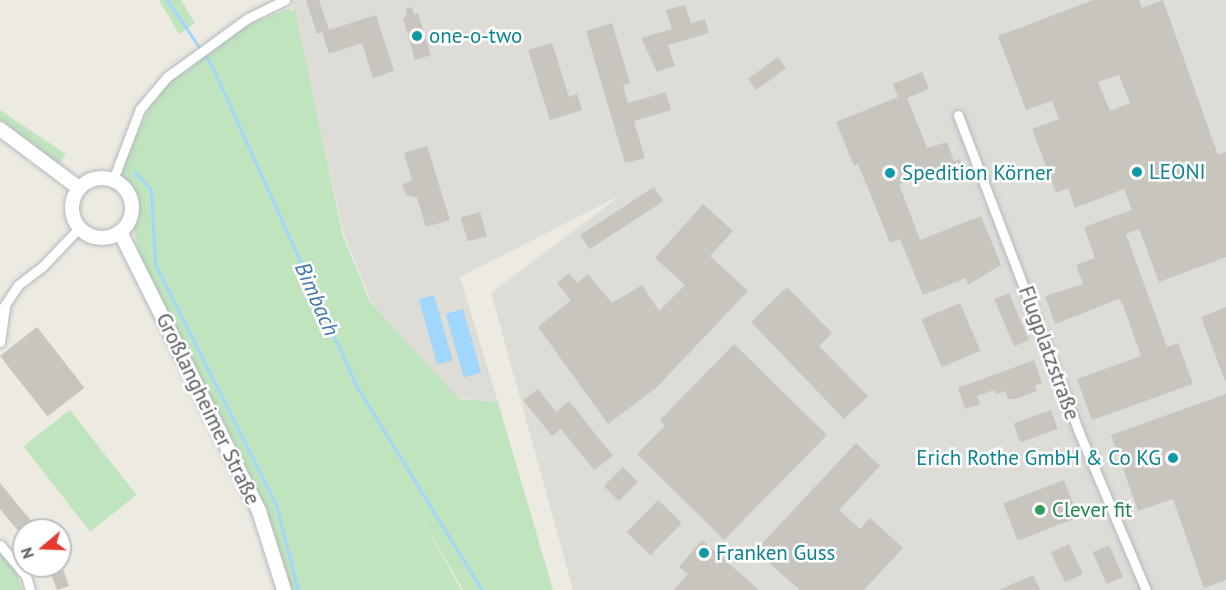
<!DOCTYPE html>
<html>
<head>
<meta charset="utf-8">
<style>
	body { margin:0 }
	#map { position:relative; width:1226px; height:590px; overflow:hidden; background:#edeae2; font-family:"PT Sans",sans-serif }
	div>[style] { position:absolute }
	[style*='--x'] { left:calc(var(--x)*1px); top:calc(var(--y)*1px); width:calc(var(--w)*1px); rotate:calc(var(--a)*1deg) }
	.industrial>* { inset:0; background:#dedcd6 }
	.green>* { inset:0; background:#bfe4be; transform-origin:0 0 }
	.water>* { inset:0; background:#a1d6fd; transform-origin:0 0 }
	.stream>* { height:3px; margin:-1.5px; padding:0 1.5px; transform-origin:1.5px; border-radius:1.5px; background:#a1d6fd }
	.building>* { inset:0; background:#c8c5bf; transform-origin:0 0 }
	.roads { filter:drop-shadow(0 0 2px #b4b8bc) drop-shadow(0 0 2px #b4b8bc) }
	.minor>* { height:9px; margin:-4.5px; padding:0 4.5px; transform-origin:4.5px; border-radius:4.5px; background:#fff }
	.secondary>* { height:14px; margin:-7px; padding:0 7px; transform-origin:7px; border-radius:7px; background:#fff }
	.secondary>.ring { margin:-7px; padding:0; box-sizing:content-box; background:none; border:14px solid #fff; border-radius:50% }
	.dots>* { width:16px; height:16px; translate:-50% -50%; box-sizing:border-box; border:3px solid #fff; border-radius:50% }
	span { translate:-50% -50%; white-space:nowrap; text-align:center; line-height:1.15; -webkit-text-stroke:5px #fff; paint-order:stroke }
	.culture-label { font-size:21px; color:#0d838f }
	.left { translate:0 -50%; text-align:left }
	.right { translate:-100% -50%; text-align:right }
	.street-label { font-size:21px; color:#5a5e62 }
	.leisure-label { font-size:21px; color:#27864d }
	.water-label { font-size:22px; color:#4077ae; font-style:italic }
	.north { position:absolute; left:12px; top:518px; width:60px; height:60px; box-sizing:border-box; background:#fff; border:2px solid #bdbfc0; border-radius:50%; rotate:251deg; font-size:16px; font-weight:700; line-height:24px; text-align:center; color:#5a5e62 }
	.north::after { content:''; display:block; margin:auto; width:21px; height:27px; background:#e53b2f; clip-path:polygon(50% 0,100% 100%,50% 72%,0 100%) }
</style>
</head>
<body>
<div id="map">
	<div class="industrial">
		<div style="clip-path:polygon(291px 0,1226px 0,1226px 590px,573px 590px,491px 293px,621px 195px,460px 277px,498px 402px,458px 398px,385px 321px,372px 303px,344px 235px)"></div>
	</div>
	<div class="green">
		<div style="clip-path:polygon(159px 0,181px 0,195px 23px,179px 34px)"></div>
		<div style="clip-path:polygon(288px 9px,295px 11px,343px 236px,370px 302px,459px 399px,498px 402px,553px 590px,463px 590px,419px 513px,461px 590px,288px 590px,141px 267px,133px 225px,136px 198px,116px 175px,158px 91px,245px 26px)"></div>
		<div style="clip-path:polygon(0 110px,66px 154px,55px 170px,0 131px)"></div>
		<div style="left:70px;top:410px;width:108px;height:59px;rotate:52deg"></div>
		<div style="clip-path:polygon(0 553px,16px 571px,22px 590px,0 590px)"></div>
	</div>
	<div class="water">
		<div style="left:434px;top:295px;width:68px;height:16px;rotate:74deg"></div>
		<div style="left:463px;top:309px;width:66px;height:18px;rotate:74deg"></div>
	</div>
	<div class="stream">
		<div style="--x:167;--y:0;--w:80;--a:55.7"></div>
		<div style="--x:212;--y:66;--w:352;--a:65.7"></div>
		<div style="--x:357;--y:387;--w:238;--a:58.4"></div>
		<div style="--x:135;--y:172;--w:24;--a:48"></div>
		<div style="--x:151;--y:190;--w:74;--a:86.9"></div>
		<div style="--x:155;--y:264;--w:270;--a:63.3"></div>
		<div style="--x:276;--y:505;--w:88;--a:75.5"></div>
	</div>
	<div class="building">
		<div style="clip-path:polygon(306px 0,319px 0,329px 30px,376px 15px,394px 71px,373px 78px,362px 43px,329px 54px,322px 32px,317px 34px)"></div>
		<div style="clip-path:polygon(evenodd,1093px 0,1139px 0,1142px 8px,1163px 0,1218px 155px,1226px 152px,1226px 257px,1159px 282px,1139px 229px,1126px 234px,1167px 347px,1178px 343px,1193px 384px,1092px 420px,1077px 379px,1141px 356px,1123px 305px,1119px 299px,1055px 324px,1045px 296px,1083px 284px,1076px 265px,1095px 258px,1084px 227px,1132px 210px,1124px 189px,1075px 208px,1068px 188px,1056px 193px,1032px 129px,1059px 119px,1052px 101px,1026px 110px,998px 36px,1093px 0,1119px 75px,1130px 103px,1110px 111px,1098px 82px,1119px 75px)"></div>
		<div style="clip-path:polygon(685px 5px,691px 23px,705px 19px,709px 33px,668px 45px,675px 66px,657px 72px,641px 38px,672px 29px,666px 10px)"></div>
		<div style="clip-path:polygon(412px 7px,414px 15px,418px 13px,431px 55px,415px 60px,403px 18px,407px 16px,405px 9px)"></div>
		<div style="clip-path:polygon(612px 23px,630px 83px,623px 85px,628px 103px,666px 92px,671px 110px,634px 121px,645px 158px,625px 163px,586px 31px)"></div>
		<div style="clip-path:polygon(552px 43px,569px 97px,577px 94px,582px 110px,550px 120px,528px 50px)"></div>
		<div style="left:778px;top:57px;width:14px;height:37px;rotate:54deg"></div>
		<div style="clip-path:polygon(922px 72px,929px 89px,907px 98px,927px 148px,947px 142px,954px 161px,960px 159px,965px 176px,956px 179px,951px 165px,899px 184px,920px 240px,981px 216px,1001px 265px,968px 285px,966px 278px,923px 295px,900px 239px,890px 243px,858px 164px,854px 166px,836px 122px,898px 97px,893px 84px)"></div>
		<div style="clip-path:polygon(427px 146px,450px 220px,426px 227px,417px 198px,406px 195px,402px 185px,412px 180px,404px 153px)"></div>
		<div style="left:654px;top:187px;width:17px;height:88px;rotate:57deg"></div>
		<div style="clip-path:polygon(703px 204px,733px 231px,710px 256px,748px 291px,656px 388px,608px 424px,538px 327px,571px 300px,557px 283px,569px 273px,577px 283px,588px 274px,612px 303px,642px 285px,659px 311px,685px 285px,655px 258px)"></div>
		<div style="left:480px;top:212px;width:25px;height:20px;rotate:74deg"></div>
		<div style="clip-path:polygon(787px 287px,832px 333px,819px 346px,868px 396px,844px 419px,751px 322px)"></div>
		<div style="left:1009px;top:293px;width:51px;height:16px;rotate:67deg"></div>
		<div style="left:960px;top:303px;width:52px;height:42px;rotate:67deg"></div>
		<div style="clip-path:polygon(1226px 307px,1226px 380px,1225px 381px,1201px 317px)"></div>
		<div style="left:37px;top:327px;width:77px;height:47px;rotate:52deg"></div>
		<div style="clip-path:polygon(734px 344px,827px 435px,724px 540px,637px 454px,665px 426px,660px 420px)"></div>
		<div style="clip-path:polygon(1034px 360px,1042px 383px,1035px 386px,1037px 391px,1015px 399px,1008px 399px,1005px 391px,996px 394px,994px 390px,977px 396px,980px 404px,965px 409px,958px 388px)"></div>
		<div style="clip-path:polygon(538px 389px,556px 412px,569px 401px,613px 456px,594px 470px,561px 429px,552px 436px,523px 400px)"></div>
		<div style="clip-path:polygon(1226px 394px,1226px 580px,1204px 588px,1173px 499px,1138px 511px,1111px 435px)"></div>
		<div style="left:1051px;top:410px;width:20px;height:40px;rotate:70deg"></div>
		<div style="clip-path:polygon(856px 443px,880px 466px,839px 510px,860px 529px,870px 518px,903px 548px,864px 590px,800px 590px,755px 551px)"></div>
		<div style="left:623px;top:467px;width:21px;height:27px;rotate:45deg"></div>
		<div style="left:1064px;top:480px;width:40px;height:65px;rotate:69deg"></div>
		<div style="clip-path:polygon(0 483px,18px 505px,39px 530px,24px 530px,24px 538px,0 509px)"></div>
		<div style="left:658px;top:500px;width:33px;height:45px;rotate:44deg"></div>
		<div style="clip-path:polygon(702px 540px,759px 590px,674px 590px,688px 574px,679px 567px)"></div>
		<div style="left:1069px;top:544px;width:33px;height:20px;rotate:65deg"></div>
		<div style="left:1109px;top:545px;width:35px;height:18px;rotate:66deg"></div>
		<div style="clip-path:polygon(48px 566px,62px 566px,69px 586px,57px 590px)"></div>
		<div style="clip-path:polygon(1033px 575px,1040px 590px,999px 590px)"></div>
	</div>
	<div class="roads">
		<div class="minor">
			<div style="--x:958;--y:115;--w:337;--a:69.1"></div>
			<div style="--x:1078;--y:430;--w:174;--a:67"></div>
			<div style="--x:113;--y:180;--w:76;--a:-69.2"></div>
			<div style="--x:140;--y:109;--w:42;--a:-49.8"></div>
			<div style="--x:167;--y:77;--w:100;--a:-36.1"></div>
			<div style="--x:248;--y:18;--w:41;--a:-25.9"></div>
			<div style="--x:0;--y:312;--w:32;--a:-56"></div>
			<div style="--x:18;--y:285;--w:30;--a:-37"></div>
			<div style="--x:42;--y:267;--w:55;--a:-46.5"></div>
			<div style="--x:0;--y:342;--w:36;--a:-82"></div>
			<div style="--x:0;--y:545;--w:40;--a:50"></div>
			<div style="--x:26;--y:576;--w:15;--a:74"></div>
		</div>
		<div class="secondary">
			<div style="--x:0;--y:129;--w:99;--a:36.8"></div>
			<div class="ring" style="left:72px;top:178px;width:46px;height:46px"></div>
			<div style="--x:120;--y:232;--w:312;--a:63.5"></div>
			<div style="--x:259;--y:511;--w:83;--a:72.4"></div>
		</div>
	</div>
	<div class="dots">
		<div style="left:417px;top:36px;background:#0f9aa8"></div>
		<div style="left:1137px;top:172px;background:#0f9aa8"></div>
		<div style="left:890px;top:173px;background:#0f9aa8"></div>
		<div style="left:1173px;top:458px;background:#0f9aa8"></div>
		<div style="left:1040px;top:510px;background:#2e9e5b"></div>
		<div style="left:704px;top:553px;background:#0f9aa8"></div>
	</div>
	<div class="culture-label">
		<span class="left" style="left:429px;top:36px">one-o-two</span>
		<span class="left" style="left:1149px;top:172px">LEONI</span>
		<span class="left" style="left:902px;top:173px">Spedition Körner</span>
		<span class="right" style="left:1161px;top:458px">Erich Rothe GmbH &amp; Co KG</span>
		<span class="left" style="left:716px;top:553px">Franken Guss</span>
	</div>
	<div class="street-label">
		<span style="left:1049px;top:353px;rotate:70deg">Flugplatzstraße</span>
		<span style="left:208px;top:409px;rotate:64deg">Großlangheimer Straße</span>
	</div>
	<div class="leisure-label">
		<span class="left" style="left:1052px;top:510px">Clever fit</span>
	</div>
	<div class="water-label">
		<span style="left:317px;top:299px;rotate:66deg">Bimbach</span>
	</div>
	<div class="north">N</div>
</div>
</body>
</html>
